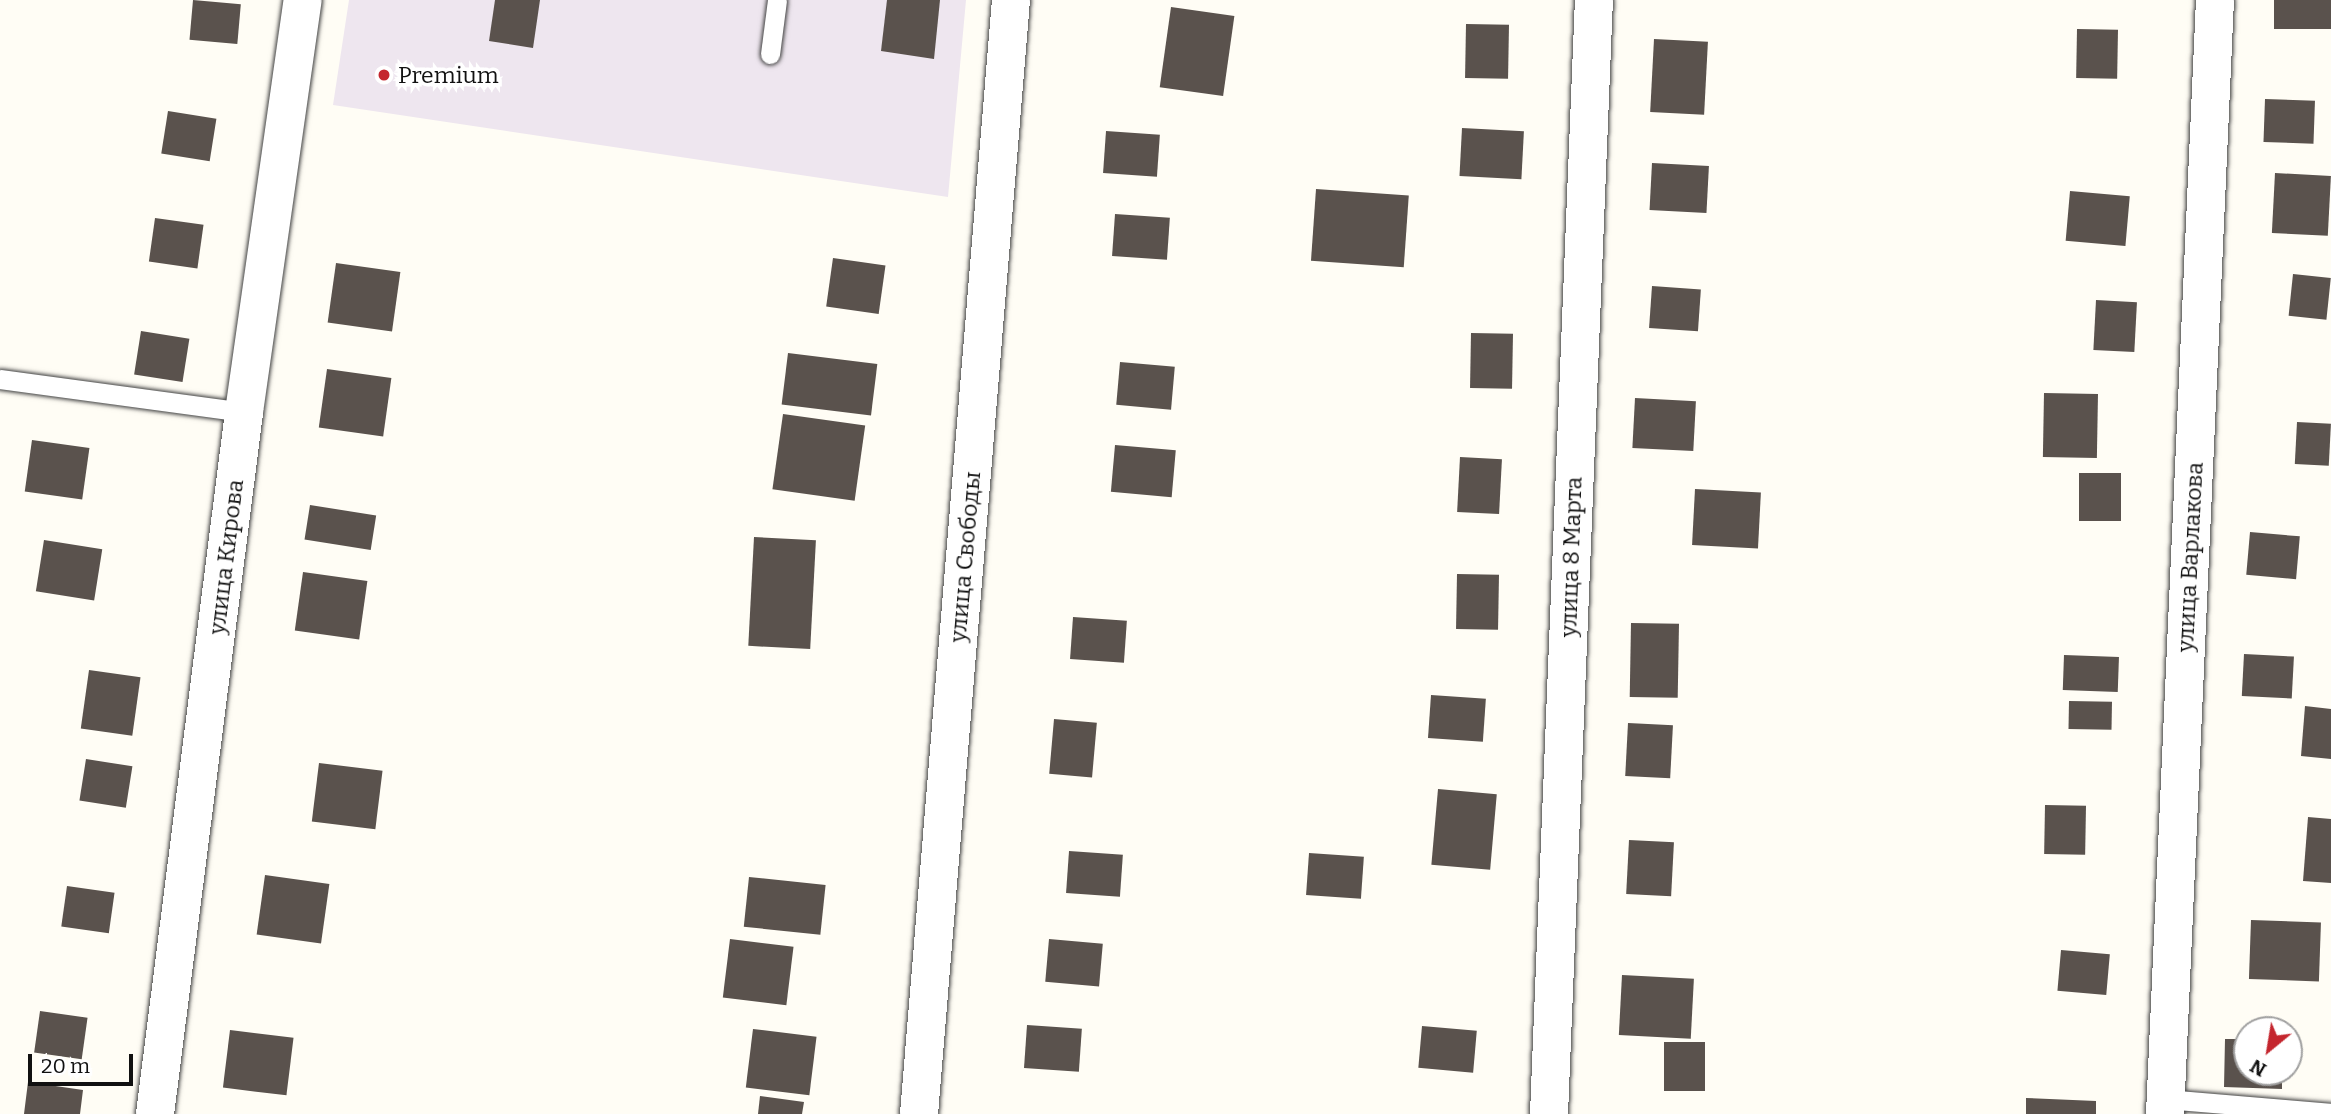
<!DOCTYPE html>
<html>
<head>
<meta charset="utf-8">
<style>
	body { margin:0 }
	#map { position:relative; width:2331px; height:1114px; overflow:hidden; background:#fffdf5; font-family:Bitter,serif }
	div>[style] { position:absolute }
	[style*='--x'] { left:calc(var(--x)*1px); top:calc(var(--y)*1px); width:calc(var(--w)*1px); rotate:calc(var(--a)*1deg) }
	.industrial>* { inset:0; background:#eee6ef }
	.building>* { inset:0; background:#5a524d; transform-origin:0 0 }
	.roads { filter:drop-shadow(0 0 2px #444) drop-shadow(0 0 2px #444) }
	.service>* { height:19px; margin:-9.5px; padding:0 9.5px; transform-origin:9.5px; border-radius:9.5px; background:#fff }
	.minor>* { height:38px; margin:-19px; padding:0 19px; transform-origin:19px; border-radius:19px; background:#fff }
	.tertiary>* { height:38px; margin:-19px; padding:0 19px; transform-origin:19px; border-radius:19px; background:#fff }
	.dots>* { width:19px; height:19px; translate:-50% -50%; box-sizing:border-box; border:4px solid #fff; border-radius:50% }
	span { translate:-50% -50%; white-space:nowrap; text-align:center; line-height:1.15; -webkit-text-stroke:7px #fff; paint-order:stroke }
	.poi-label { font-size:23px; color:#111 }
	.left { translate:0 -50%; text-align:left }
	.street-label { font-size:23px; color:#111 }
	.north { position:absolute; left:2233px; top:1016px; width:70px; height:70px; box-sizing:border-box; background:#fff; border:2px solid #a0a0a0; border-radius:50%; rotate:210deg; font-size:19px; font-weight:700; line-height:28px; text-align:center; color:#111 }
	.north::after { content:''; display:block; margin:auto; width:24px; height:32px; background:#c4262e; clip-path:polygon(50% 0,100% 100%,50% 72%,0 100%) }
	.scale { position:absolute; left:28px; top:1054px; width:105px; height:32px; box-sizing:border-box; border:4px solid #111; border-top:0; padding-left:9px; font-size:21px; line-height:24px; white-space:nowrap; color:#111; -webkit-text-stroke:5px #fff; paint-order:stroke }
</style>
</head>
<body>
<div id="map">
	<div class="industrial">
		<div style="clip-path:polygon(349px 0,966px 0,948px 197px,333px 105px)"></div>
	</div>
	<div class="building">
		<div style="left:193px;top:0;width:48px;height:40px;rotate:5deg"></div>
		<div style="clip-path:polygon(495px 0,540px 0,533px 48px,489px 41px)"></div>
		<div style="clip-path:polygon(887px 0,940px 0,934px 59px,881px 51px)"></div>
		<div style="left:2274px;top:0;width:57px;height:29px"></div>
		<div style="left:1171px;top:7px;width:64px;height:81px;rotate:8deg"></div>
		<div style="left:1466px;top:24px;width:43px;height:54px;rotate:1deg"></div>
		<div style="left:2077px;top:29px;width:41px;height:49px;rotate:1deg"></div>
		<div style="left:1654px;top:39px;width:54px;height:73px;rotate:3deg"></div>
		<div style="left:2265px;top:99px;width:50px;height:43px;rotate:2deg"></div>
		<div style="left:168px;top:111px;width:49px;height:43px;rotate:9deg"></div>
		<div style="left:1462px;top:128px;width:62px;height:48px;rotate:3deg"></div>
		<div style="left:1106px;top:131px;width:54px;height:42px;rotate:4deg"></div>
		<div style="left:1652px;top:163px;width:57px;height:47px;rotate:3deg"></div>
		<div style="left:2275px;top:173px;width:56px;height:60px;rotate:3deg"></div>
		<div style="left:1316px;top:189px;width:93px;height:72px;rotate:4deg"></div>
		<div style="left:2070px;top:191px;width:60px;height:50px;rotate:5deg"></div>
		<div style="left:1115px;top:214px;width:55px;height:42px;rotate:4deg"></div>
		<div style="left:155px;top:218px;width:49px;height:44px;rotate:8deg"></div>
		<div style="left:833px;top:258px;width:53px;height:49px;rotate:8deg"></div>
		<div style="left:336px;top:263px;width:65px;height:60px;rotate:8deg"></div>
		<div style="left:2293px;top:274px;width:38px;height:42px;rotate:6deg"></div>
		<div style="left:1652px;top:286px;width:49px;height:42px;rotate:4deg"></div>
		<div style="left:2096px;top:300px;width:41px;height:50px;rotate:3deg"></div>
		<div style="left:141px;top:331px;width:49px;height:44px;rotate:9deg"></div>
		<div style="left:1471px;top:333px;width:42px;height:55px;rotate:1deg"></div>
		<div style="left:788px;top:353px;width:90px;height:52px;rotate:7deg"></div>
		<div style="left:1120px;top:362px;width:55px;height:43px;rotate:5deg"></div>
		<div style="left:327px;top:369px;width:65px;height:59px;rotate:8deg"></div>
		<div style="left:2044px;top:393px;width:54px;height:64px;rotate:1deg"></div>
		<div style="left:1635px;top:398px;width:61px;height:50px;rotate:3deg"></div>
		<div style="left:783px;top:414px;width:83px;height:76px;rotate:8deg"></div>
		<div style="left:2297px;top:422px;width:34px;height:42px;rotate:3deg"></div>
		<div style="left:32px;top:440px;width:58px;height:52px;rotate:8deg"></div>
		<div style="left:1115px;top:445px;width:61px;height:47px;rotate:5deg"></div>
		<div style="left:1460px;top:457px;width:42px;height:55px;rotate:3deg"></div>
		<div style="left:2079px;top:473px;width:42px;height:48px"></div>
		<div style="left:1695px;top:489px;width:66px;height:56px;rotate:3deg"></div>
		<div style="left:310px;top:505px;width:67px;height:35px;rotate:9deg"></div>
		<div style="left:2250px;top:532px;width:50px;height:43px;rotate:5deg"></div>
		<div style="left:754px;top:537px;width:62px;height:109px;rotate:3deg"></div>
		<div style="left:44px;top:540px;width:59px;height:52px;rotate:9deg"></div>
		<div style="left:303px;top:572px;width:65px;height:59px;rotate:8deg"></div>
		<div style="left:1457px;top:574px;width:42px;height:55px;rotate:1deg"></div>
		<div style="left:1073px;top:617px;width:54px;height:42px;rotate:4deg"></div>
		<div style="left:1631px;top:623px;width:48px;height:74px;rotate:1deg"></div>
		<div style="left:2244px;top:654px;width:50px;height:42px;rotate:3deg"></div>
		<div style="left:2064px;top:655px;width:55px;height:35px;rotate:2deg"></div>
		<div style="left:89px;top:670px;width:52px;height:59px;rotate:8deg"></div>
		<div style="left:1431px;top:695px;width:55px;height:43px;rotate:4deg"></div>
		<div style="left:2069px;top:701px;width:43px;height:28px;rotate:1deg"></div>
		<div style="clip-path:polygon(2305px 706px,2331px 709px,2331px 759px,2301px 756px)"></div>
		<div style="left:1054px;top:719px;width:43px;height:55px;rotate:5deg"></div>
		<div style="left:1628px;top:723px;width:45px;height:53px;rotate:3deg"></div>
		<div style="left:86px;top:759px;width:47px;height:42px;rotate:9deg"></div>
		<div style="left:319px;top:763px;width:64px;height:59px;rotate:7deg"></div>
		<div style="left:1438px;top:789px;width:59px;height:76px;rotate:5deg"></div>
		<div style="left:2045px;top:805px;width:41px;height:49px;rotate:1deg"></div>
		<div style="clip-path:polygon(2308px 817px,2331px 819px,2331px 883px,2303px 881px)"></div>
		<div style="left:1629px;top:840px;width:45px;height:54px;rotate:3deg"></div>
		<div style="left:1069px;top:851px;width:54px;height:42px;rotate:4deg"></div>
		<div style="left:1309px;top:853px;width:55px;height:42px;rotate:4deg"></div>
		<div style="left:265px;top:875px;width:65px;height:60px;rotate:8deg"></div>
		<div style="left:749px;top:877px;width:77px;height:50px;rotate:6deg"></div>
		<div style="left:67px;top:886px;width:48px;height:41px;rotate:8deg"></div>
		<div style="left:2251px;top:920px;width:70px;height:59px;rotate:2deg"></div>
		<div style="left:730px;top:939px;width:64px;height:59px;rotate:7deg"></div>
		<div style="left:1049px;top:939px;width:54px;height:43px;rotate:5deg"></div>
		<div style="left:2061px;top:950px;width:49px;height:41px;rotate:5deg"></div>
		<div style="left:1622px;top:975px;width:72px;height:60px;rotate:3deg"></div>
		<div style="left:40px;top:1011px;width:48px;height:42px;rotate:8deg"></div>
		<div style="left:1027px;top:1025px;width:55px;height:43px;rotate:4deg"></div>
		<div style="left:1422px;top:1026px;width:55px;height:42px;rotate:5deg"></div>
		<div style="left:753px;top:1029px;width:64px;height:59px;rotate:7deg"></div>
		<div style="left:230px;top:1030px;width:64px;height:58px;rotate:7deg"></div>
		<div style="clip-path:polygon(2225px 1039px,2247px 1039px,2247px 1072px,2282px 1072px,2282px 1089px,2224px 1087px)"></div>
		<div style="left:1664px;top:1042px;width:41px;height:49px"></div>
		<div style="clip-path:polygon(28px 1082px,83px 1090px,80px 1114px,24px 1114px)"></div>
		<div style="clip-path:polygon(760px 1096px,804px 1102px,802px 1114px,758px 1114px)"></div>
		<div style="clip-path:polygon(2026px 1098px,2096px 1101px,2096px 1114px,2026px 1114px)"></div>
	</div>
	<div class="roads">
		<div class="service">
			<div style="--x:770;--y:54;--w:54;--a:-82.6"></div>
			<div style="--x:0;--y:379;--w:246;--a:7.7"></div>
			<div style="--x:2166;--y:1099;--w:166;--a:4.8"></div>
		</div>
		<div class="minor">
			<div style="--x:919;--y:1114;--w:1118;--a:-85.28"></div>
			<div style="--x:1549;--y:1114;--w:1115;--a:-87.69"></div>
			<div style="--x:2165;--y:1114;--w:1115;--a:-87.43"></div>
		</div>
		<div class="tertiary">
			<div style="--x:155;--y:1114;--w:708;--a:-82.77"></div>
			<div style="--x:244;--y:412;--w:416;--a:-81.9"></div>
		</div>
	</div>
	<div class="dots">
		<div style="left:384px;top:75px;background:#c4262e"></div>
	</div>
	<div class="poi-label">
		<span class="left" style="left:398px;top:75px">Premium</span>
	</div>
	<div class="street-label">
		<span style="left:226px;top:557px;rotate:-83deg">улица Кирова</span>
		<span style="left:965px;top:557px;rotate:-85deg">улица Свободы</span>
		<span style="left:1571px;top:557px;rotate:-88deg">улица 8 Марта</span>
		<span style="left:2190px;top:557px;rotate:-87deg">улица Варлакова</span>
	</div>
	<div class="north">N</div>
	<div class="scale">20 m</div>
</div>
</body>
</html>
